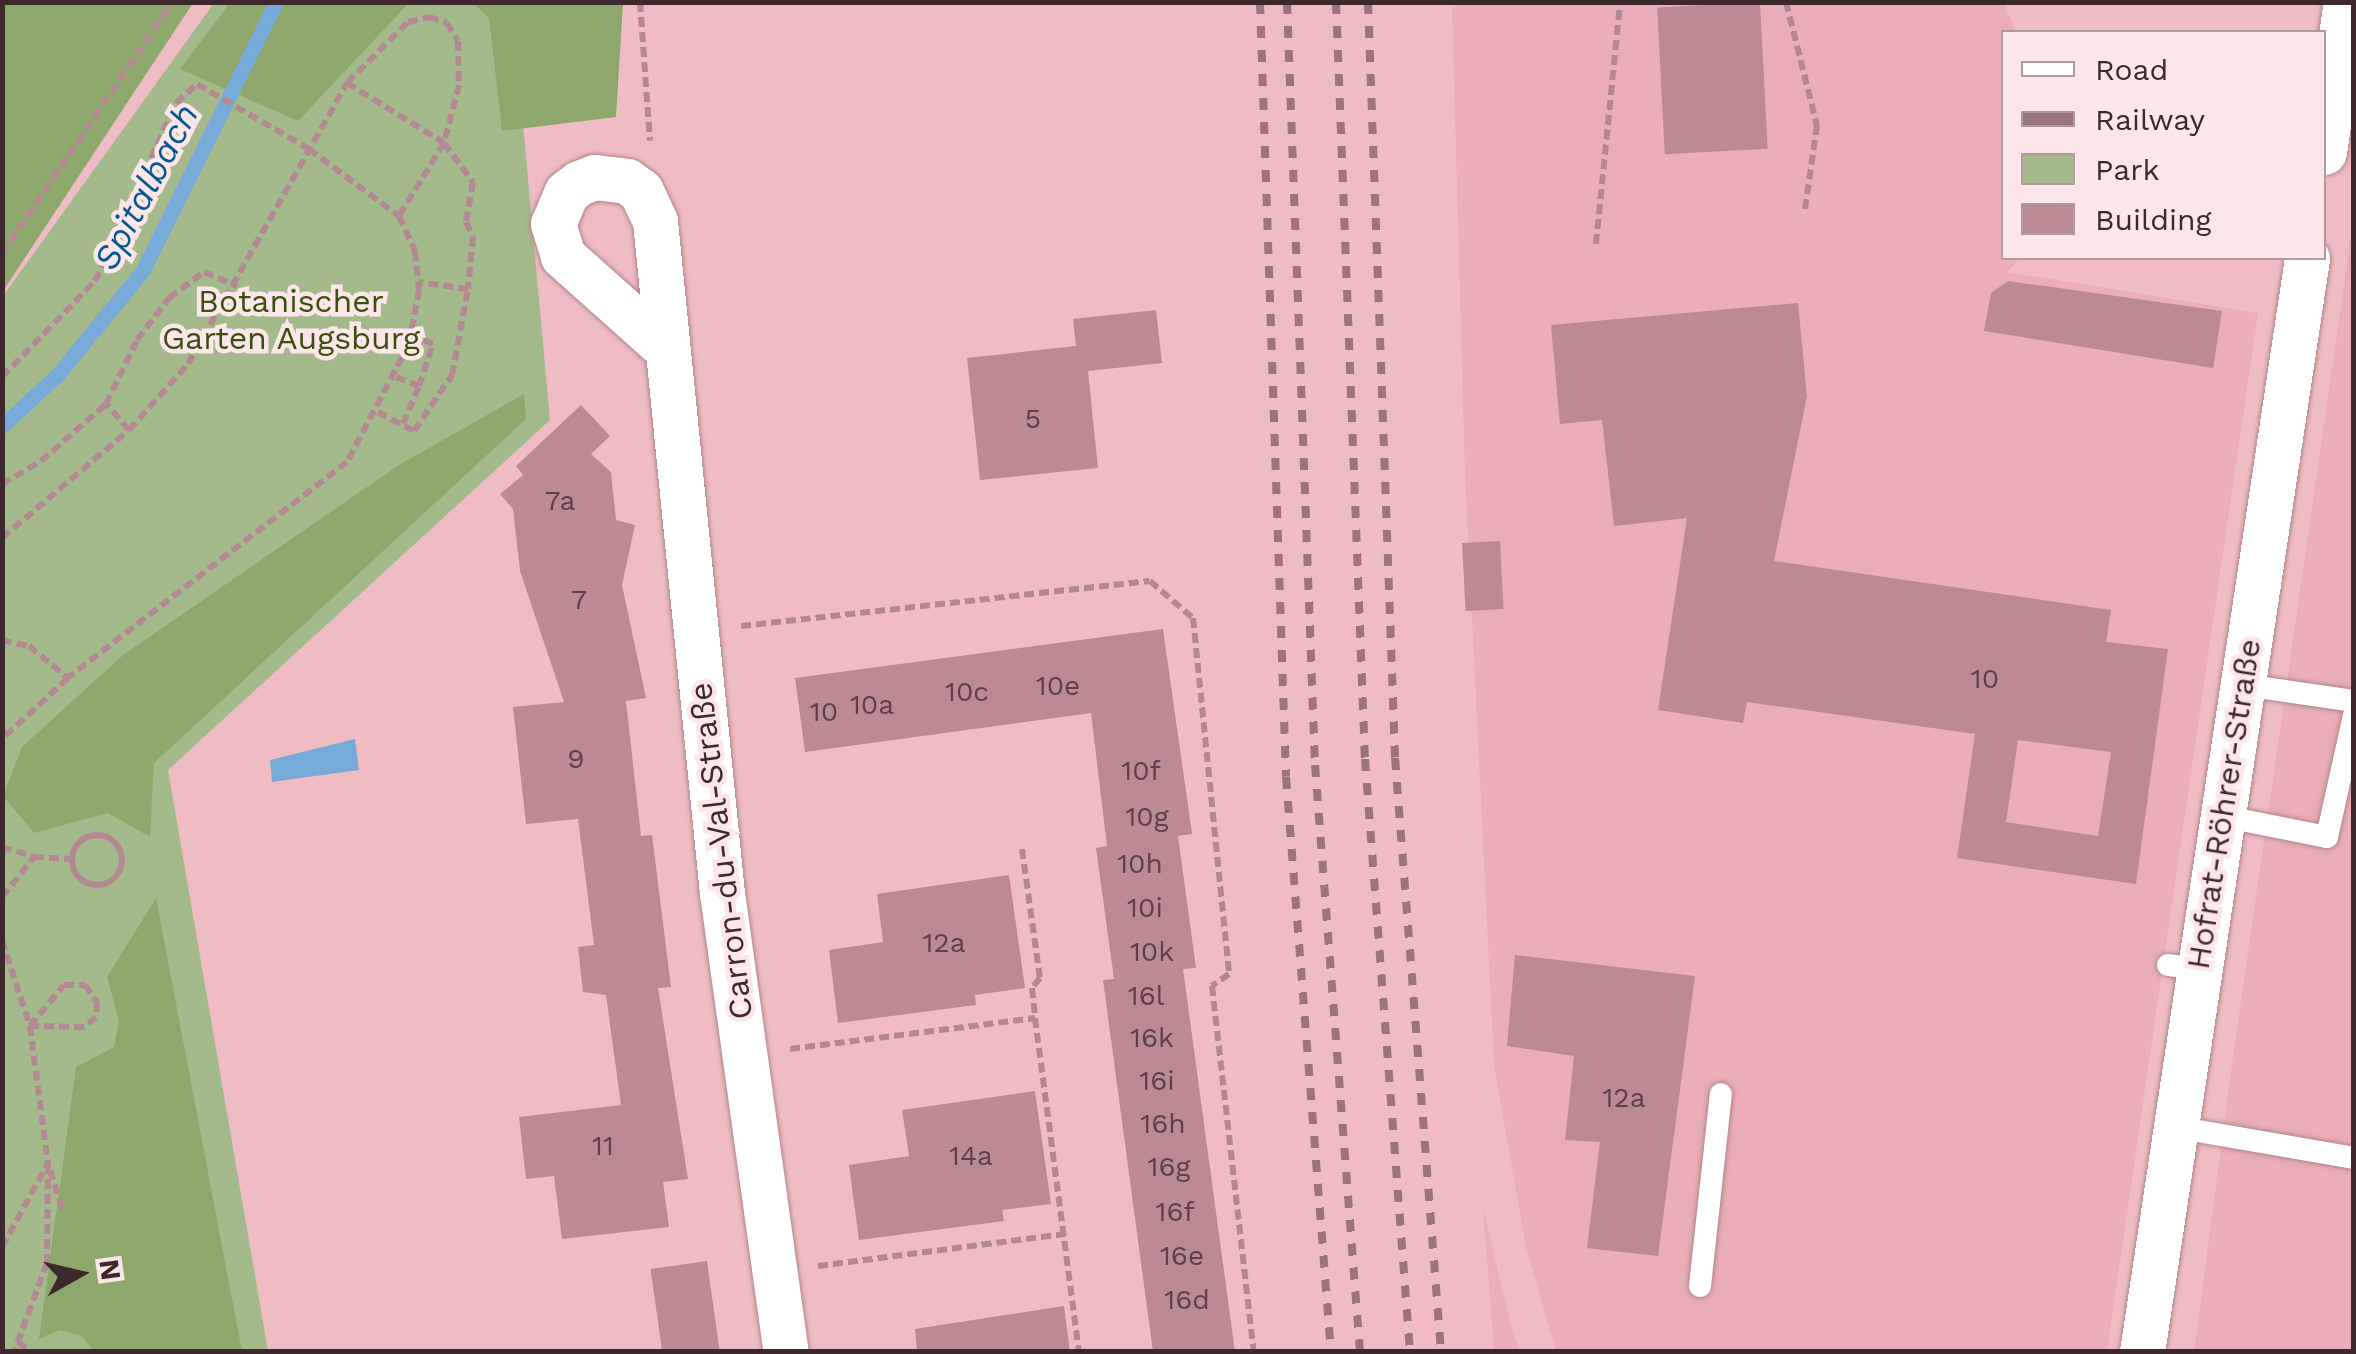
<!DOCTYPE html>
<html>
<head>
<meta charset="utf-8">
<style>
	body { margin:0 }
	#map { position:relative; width:2356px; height:1354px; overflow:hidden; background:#f0bcc4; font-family:"Work Sans",sans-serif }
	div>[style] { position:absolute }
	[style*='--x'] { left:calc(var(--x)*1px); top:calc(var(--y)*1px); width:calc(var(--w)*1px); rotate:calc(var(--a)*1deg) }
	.built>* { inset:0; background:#e9aeb8 }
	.green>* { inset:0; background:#a5ba8b }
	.forest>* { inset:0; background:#8ea86c }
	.water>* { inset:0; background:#76aad9 }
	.stream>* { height:15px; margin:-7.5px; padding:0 7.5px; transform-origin:7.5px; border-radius:7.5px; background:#76aad9 }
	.building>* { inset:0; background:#bb8a92; transform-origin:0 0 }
	.path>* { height:6px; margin-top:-3px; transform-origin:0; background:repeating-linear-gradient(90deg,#b28990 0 10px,transparent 0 15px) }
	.path>.ring { margin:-3px; padding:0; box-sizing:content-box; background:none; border:6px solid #b28990; border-radius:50% }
	.roads { filter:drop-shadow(0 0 2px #b5848d) drop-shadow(0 0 2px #b5848d) }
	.lane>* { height:22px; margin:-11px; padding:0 11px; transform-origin:11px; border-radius:11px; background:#fff }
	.street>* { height:45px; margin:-22.5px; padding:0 22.5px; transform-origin:22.5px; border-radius:22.5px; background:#fff }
	.rail>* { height:8px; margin-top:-4px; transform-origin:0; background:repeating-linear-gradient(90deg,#9a757b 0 12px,transparent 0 24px) }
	span { translate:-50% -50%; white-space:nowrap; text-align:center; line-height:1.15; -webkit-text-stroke:9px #fce6e9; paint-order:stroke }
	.number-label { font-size:28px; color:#5c4146 }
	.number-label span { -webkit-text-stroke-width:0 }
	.park-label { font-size:32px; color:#3a510e }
	.street-label { font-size:32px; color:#3d292c }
	.water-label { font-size:35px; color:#025993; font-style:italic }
	.frame { position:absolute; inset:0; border:5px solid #3d292c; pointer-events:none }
	.legend { position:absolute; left:2001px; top:30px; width:325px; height:230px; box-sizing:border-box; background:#fce6e9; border:2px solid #b09a9d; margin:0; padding:12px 18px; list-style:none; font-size:30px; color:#3d292c }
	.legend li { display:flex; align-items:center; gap:20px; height:50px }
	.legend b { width:50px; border:2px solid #b09a9d }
	.north { position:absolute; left:30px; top:1224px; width:100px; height:100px; -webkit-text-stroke:8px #fce6e9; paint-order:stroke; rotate:82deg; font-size:28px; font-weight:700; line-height:40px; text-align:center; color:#3d292c }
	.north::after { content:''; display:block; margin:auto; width:35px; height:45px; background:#3d292c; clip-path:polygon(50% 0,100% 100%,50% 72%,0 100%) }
</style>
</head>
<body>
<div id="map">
	<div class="built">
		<div style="clip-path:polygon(1460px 2px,2004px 3px,2016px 32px,2004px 32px,2004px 258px,2020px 258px,2007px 272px,2258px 313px,2107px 1351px,1556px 1351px,1526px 1248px,1494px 1065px,1465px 477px,1452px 9px)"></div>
		<div style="clip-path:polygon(2353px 222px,2353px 1351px,2194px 1352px,2233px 1057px)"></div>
		<div style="clip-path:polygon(1483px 1208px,1510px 1321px,1519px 1351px,1494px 1351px)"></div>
	</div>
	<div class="green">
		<div style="clip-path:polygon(214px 3px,512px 3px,550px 420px,168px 770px,268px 1351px,3px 1351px,3px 296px)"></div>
	</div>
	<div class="forest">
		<div style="clip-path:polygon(3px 2px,193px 3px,3px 291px,2px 3px)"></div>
		<div style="clip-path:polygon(230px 3px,230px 2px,409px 3px,298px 121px,180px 69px)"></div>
		<div style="clip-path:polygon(473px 3px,623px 3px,616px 117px,502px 131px,489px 18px)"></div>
		<div style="clip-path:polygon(524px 394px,526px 419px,154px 763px,150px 837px,108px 813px,34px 833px,3px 796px,22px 747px,123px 655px,399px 465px)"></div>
		<div style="clip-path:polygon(156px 898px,242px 1351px,94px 1351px,82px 1336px,60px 1330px,39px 1339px,76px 1067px,114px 1047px,119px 1021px,107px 977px)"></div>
	</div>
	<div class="water">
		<div style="clip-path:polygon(355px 739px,359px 770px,272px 782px,270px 760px)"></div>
	</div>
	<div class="stream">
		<div style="--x:2;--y:426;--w:78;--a:-42.9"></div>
		<div style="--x:59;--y:373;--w:133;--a:-50.8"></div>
		<div style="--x:143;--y:270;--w:299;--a:-63.6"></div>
	</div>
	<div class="building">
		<div style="left:1760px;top:2px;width:147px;height:103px;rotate:87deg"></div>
		<div style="clip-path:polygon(2008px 281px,2222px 311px,2213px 368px,1984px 331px,1991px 293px)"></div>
		<div style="clip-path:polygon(evenodd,1798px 303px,1807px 396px,1774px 561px,2111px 610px,2106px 642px,2168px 649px,2136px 884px,1957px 858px,1975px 734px,1747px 702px,1743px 723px,1658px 710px,1687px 518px,1614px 526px,1602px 420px,1560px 424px,1551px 325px,1798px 303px,2018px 740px,2111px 752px,2098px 836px,2006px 822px,2018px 740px)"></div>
		<div style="clip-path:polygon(1156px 310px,1162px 363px,1088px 371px,1098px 468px,980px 480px,967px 358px,1076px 346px,1073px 319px)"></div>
		<div style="clip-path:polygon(581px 405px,610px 436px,591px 454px,611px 472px,616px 520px,635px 525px,622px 585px,646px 698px,626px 701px,641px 836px,652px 835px,671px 987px,658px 988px,688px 1179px,663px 1182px,669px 1227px,562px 1239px,554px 1176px,526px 1179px,519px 1117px,621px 1105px,606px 995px,583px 992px,578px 947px,594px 945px,578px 819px,526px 824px,513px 707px,564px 702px,520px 571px,513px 509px,500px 494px,523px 475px,516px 466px)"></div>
		<div style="left:1500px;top:541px;width:68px;height:38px;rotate:87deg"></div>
		<div style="clip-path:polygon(1163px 629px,1192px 834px,1178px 836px,1196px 968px,1183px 969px,1235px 1352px,1153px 1352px,1103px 980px,1114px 979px,1096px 848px,1107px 846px,1091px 713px,805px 752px,795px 678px)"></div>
		<div style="clip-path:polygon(1009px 875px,1025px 988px,975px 995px,976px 1005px,838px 1023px,829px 950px,883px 942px,877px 894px)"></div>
		<div style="clip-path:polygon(1515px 955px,1695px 976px,1658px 1256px,1587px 1248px,1600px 1142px,1565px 1140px,1574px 1056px,1507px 1046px)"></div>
		<div style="clip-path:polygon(1035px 1091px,1051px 1204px,1002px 1210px,1004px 1221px,859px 1240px,849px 1165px,909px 1156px,902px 1110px)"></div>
		<div style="left:707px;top:1261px;width:92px;height:57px;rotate:82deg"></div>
		<div style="clip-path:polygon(1064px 1306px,1070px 1352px,917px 1352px,915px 1329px)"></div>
	</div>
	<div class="path">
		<div style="--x:640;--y:2;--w:139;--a:85.9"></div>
		<div style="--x:1786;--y:2;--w:127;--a:75.9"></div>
		<div style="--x:1817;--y:125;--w:85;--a:98.1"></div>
		<div style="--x:347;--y:83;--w:114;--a:31.7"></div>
		<div style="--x:444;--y:143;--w:49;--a:53.4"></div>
		<div style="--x:473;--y:182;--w:41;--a:99.9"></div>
		<div style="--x:466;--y:222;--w:17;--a:65"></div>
		<div style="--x:473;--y:237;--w:52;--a:95.5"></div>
		<div style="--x:468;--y:289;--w:50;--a:-172"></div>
		<div style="--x:1596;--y:244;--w:243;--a:-84.3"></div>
		<div style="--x:2;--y:254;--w:304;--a:-56"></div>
		<div style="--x:2;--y:377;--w:134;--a:-45.9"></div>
		<div style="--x:95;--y:281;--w:196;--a:-65.5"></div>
		<div style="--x:176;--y:103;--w:28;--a:-42"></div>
		<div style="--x:197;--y:84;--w:129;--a:30.1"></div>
		<div style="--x:309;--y:149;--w:112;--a:36.7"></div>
		<div style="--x:399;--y:216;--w:38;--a:65"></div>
		<div style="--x:415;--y:251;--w:39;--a:84"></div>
		<div style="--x:419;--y:290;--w:55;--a:100.5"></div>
		<div style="--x:409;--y:344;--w:133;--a:117.7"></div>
		<div style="--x:347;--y:462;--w:353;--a:142.3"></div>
		<div style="--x:68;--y:678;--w:90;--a:137.3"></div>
		<div style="--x:396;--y:377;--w:25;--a:21"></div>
		<div style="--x:419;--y:386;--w:44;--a:-71.6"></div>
		<div style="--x:433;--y:344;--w:24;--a:-158"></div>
		<div style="--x:378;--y:412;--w:41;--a:27.8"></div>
		<div style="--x:414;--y:431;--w:68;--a:-55.8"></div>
		<div style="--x:452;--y:375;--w:87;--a:-79.5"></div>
		<div style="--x:403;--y:424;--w:41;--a:-67.2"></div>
		<div style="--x:129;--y:430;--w:35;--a:-131"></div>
		<div style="--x:106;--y:404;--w:71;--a:-64.2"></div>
		<div style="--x:137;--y:340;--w:53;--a:-52.7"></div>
		<div style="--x:169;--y:298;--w:44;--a:-36.6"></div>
		<div style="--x:204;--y:272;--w:36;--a:23"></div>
		<div style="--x:2;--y:484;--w:45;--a:-30.5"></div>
		<div style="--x:41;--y:461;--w:86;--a:-41.2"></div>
		<div style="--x:2;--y:538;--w:167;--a:-40.4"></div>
		<div style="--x:129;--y:430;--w:89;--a:-48.2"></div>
		<div style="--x:188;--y:364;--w:323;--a:-60.5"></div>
		<div style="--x:347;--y:83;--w:86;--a:-45"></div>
		<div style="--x:408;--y:22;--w:22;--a:-13"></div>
		<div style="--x:429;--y:17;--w:19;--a:18"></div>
		<div style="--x:447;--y:23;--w:21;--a:59"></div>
		<div style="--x:458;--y:41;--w:44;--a:88.7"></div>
		<div style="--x:459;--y:85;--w:60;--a:104.5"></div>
		<div style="--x:444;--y:143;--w:86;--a:121.7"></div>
		<div style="--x:741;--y:626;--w:411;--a:-6.3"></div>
		<div style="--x:1150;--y:581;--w:57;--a:40.7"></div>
		<div style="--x:1193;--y:618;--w:358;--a:84.2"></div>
		<div style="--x:1229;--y:974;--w:21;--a:145"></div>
		<div style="--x:1212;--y:986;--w:368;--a:83.5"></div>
		<div style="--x:2;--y:640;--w:28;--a:13"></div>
		<div style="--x:29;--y:646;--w:50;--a:39.4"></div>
		<div class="ring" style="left:72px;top:835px;width:44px;height:44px"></div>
		<div style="--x:2;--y:847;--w:34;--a:17"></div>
		<div style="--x:34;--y:857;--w:38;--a:3"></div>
		<div style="--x:1022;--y:849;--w:130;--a:82.1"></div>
		<div style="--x:1040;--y:978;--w:13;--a:129"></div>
		<div style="--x:1032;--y:988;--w:30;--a:84"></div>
		<div style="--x:2;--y:897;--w:51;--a:-51.3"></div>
		<div style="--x:2;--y:940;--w:90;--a:72"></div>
		<div style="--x:30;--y:1026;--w:139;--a:82.6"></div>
		<div style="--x:48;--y:1164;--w:99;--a:90.6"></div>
		<div style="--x:47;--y:1263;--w:95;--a:110.3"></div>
		<div style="--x:64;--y:985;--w:21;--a:0"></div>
		<div style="--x:85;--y:985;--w:21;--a:55"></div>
		<div style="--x:97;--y:1002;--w:15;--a:94"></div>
		<div style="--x:96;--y:1017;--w:16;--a:140"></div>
		<div style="--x:84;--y:1027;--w:54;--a:-178.9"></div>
		<div style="--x:30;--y:1026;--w:53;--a:-50.3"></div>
		<div style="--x:790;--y:1049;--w:247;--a:-7.2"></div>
		<div style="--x:1035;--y:1018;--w:337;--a:82.5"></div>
		<div style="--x:50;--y:1170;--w:43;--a:72.4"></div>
		<div style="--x:2;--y:1247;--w:94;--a:-61.2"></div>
		<div style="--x:818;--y:1266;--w:249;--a:-7.4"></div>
		<div style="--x:18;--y:1342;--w:17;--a:36"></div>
	</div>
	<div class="roads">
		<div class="lane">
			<div style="--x:2244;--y:685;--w:111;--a:8.3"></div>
			<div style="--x:2222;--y:816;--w:107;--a:11.3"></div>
			<div style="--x:2327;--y:837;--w:125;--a:-77.5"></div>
			<div style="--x:2168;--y:965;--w:31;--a:7"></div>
			<div style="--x:2175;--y:1127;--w:182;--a:9.8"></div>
			<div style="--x:1700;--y:1286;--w:193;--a:-83.8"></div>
		</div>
		<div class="street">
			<div style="--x:2324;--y:152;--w:152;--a:-81.7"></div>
			<div style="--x:667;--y:349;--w:140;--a:-138.2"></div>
			<div style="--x:563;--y:256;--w:34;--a:-107"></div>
			<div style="--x:553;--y:224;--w:34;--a:-67"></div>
			<div style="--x:566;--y:193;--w:16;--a:-38"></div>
			<div style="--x:579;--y:183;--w:17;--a:-21"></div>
			<div style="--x:595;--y:177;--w:32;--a:7"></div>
			<div style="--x:627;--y:181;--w:17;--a:36"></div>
			<div style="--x:641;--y:191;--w:33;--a:65"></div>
			<div style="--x:655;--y:221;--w:675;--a:84.31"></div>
			<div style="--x:722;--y:893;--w:463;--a:82.1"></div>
			<div style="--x:2142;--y:1352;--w:1106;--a:-81.42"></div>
		</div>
	</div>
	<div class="rail">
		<div style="--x:1260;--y:2;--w:775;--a:88.08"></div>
		<div style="--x:1286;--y:777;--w:577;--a:85.53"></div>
		<div style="--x:1287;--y:2;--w:764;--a:87.9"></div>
		<div style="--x:1315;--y:765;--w:589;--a:85.62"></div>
		<div style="--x:1336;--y:2;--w:758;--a:87.81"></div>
		<div style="--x:1365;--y:759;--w:595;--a:85.66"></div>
		<div style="--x:1368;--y:2;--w:756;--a:87.95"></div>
		<div style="--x:1395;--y:758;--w:596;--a:85.57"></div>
	</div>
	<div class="number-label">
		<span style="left:1033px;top:419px">5</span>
		<span style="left:560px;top:501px">7a</span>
		<span style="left:579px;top:600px">7</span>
		<span style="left:1985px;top:679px">10</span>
		<span style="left:1058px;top:686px">10e</span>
		<span style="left:967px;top:692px">10c</span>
		<span style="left:872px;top:705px">10a</span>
		<span style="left:824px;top:712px">10</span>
		<span style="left:576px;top:759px">9</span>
		<span style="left:1141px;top:771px">10f</span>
		<span style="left:1147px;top:817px">10g</span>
		<span style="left:1140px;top:864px">10h</span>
		<span style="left:1145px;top:908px">10i</span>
		<span style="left:944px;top:943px">12a</span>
		<span style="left:1152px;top:952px">10k</span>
		<span style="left:1146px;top:996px">16l</span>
		<span style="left:1152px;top:1038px">16k</span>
		<span style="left:1157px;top:1081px">16i</span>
		<span style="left:1624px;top:1098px">12a</span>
		<span style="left:1163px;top:1124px">16h</span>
		<span style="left:603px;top:1146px">11</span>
		<span style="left:971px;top:1156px">14a</span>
		<span style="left:1169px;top:1167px">16g</span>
		<span style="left:1175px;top:1212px">16f</span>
		<span style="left:1182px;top:1256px">16e</span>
		<span style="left:1187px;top:1300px">16d</span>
	</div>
	<div class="park-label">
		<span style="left:291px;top:320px">Botanischer<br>Garten Augsburg</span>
	</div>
	<div class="street-label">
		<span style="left:2224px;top:804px;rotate:-81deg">Hofrat-Röhrer-Straße</span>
		<span style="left:721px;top:851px;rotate:-97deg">Carron-du-Val-Straße</span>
	</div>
	<div class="water-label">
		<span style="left:146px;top:187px;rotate:-62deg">Spitalbach</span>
	</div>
	<div class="frame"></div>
	<ul class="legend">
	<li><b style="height:12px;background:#fff"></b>Road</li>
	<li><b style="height:12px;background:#9a757b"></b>Railway</li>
	<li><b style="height:28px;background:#a5ba8b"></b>Park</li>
	<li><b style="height:28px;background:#bb8a92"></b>Building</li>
	</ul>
	<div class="north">N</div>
</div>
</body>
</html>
